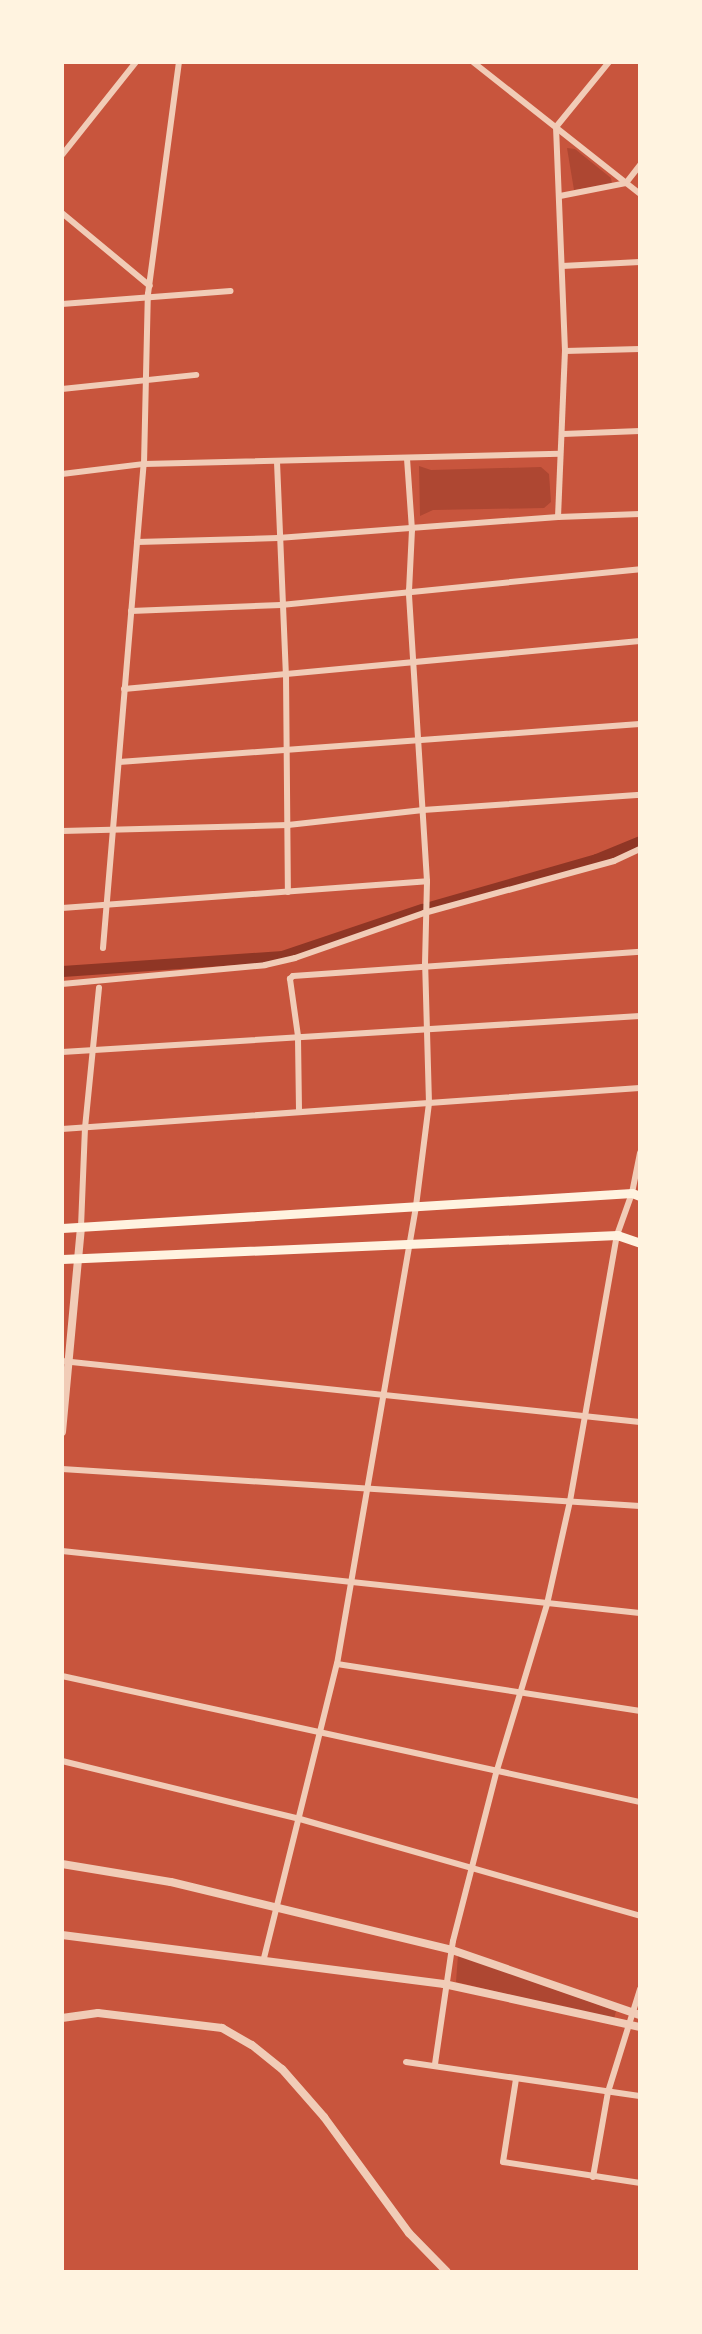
<!DOCTYPE html>
<html>
<head>
<meta charset="utf-8">
<style>
	body { margin:0 }
	#map { position:relative; width:702px; height:2334px; overflow:hidden; background:#c8553d; font-family:"DejaVu Sans",sans-serif }
	div>[style] { position:absolute }
	[style*='--x'] { left:calc(var(--x)*1px); top:calc(var(--y)*1px); width:calc(var(--w)*1px); rotate:calc(var(--a)*1deg) }
	.green>* { inset:0; background:#ae4732 }
	.canal>* { height:11px; margin:-5.5px; padding:0 5.5px; transform-origin:5.5px; border-radius:5.5px; background:#8f3625 }
	.minor>* { height:6px; margin:-3px; padding:0 3px; transform-origin:3px; border-radius:3px; background:#f1ccb7 }
	.tertiary>* { height:8px; margin:-4px; padding:0 4px; transform-origin:4px; border-radius:4px; background:#f1ccb7 }
	.secondary>* { height:9px; margin:-4.5px; padding:0 4.5px; transform-origin:4.5px; border-radius:4.5px; background:#fff3e0 }
	span { translate:-50% -50%; white-space:nowrap; text-align:center; line-height:1.15; -webkit-text-stroke:6px #fff3e0; paint-order:stroke }
	.frame { position:absolute; inset:0; border:64px solid #fff3e0; pointer-events:none }
</style>
</head>
<body>
<div id="map">
	<div class="green">
		<div style="clip-path:polygon(567px 148px,575px 149px,611px 178px,612px 184px,574px 190px)"></div>
		<div style="clip-path:polygon(419px 466px,431px 470px,541px 467px,549px 474px,551px 502px,544px 508px,433px 510px,420px 516px)"></div>
		<div style="clip-path:polygon(458px 1955px,616px 2011px,614px 2019px,456px 1982px)"></div>
	</div>
	<div class="canal">
		<div style="--x:429;--y:907;--w:174;--a:-16"></div>
		<div style="--x:596;--y:859;--w:48;--a:-22.2"></div>
		<div style="--x:62;--y:971;--w:221;--a:-3.9"></div>
		<div style="--x:282;--y:956;--w:148;--a:-18.6"></div>
	</div>
	<div class="minor">
		<div style="--x:473;--y:62;--w:213;--a:38.3"></div>
		<div style="--x:62;--y:155;--w:119;--a:-51.5"></div>
		<div style="--x:560;--y:196;--w:67;--a:-11.1"></div>
		<div style="--x:626;--y:183;--w:23;--a:-52"></div>
		<div style="--x:62;--y:213;--w:114;--a:39.7"></div>
		<div style="--x:562;--y:266;--w:78;--a:-2.9"></div>
		<div style="--x:62;--y:304;--w:169;--a:-4.4"></div>
		<div style="--x:565;--y:351;--w:75;--a:-1.5"></div>
		<div style="--x:62;--y:389;--w:135;--a:-6"></div>
		<div style="--x:563;--y:434;--w:77;--a:-2.2"></div>
		<div style="--x:277;--y:462;--w:212;--a:87.6"></div>
		<div style="--x:286;--y:674;--w:218;--a:89.5"></div>
		<div style="--x:62;--y:474;--w:83;--a:-7"></div>
		<div style="--x:144;--y:464;--w:416;--a:-1.4"></div>
		<div style="--x:558;--y:517;--w:166;--a:-87.6"></div>
		<div style="--x:565;--y:351;--w:224;--a:-92.3"></div>
		<div style="--x:556;--y:127;--w:84;--a:-50.8"></div>
		<div style="--x:137;--y:542;--w:141;--a:-1.6"></div>
		<div style="--x:278;--y:538;--w:281;--a:-4.3"></div>
		<div style="--x:558;--y:517;--w:82;--a:-2.1"></div>
		<div style="--x:131;--y:611;--w:150;--a:-2.3"></div>
		<div style="--x:281;--y:605;--w:361;--a:-5.7"></div>
		<div style="--x:124;--y:689;--w:518;--a:-5.31"></div>
		<div style="--x:119;--y:762;--w:522;--a:-4.17"></div>
		<div style="--x:62;--y:831;--w:226;--a:-1.5"></div>
		<div style="--x:288;--y:825;--w:136;--a:-6.3"></div>
		<div style="--x:423;--y:810;--w:218;--a:-4"></div>
		<div style="--x:62;--y:908;--w:366;--a:-4.2"></div>
		<div style="--x:103;--y:948;--w:486;--a:-85.2"></div>
		<div style="--x:144;--y:464;--w:170;--a:-88.7"></div>
		<div style="--x:148;--y:294;--w:234;--a:-82.4"></div>
		<div style="--x:62;--y:984;--w:204;--a:-5.3"></div>
		<div style="--x:265;--y:965;--w:31;--a:-13"></div>
		<div style="--x:295;--y:958;--w:137;--a:-19.2"></div>
		<div style="--x:424;--y:913;--w:197;--a:-15.3"></div>
		<div style="--x:614;--y:861;--w:29;--a:-25"></div>
		<div style="--x:62;--y:1052;--w:579;--a:-3.56"></div>
		<div style="--x:299;--y:1110;--w:74;--a:-90.8"></div>
		<div style="--x:298;--y:1036;--w:58;--a:-98"></div>
		<div style="--x:290;--y:979;--w:4;--a:-45"></div>
		<div style="--x:293;--y:976;--w:348;--a:-4"></div>
		<div style="--x:62;--y:1129;--w:579;--a:-4.06"></div>
		<div style="--x:81;--y:1227;--w:99;--a:-87.7"></div>
		<div style="--x:85;--y:1128;--w:141;--a:-84.3"></div>
		<div style="--x:62;--y:1361;--w:581;--a:6.02"></div>
		<div style="--x:62;--y:1469;--w:579;--a:3.66"></div>
		<div style="--x:62;--y:1551;--w:581;--a:6.12"></div>
		<div style="--x:337;--y:1664;--w:307;--a:8.8"></div>
		<div style="--x:62;--y:1676;--w:592;--a:12.3"></div>
		<div style="--x:62;--y:1761;--w:245;--a:13.7"></div>
		<div style="--x:300;--y:1819;--w:354;--a:15.9"></div>
		<div style="--x:264;--y:1958;--w:303;--a:-76.1"></div>
		<div style="--x:337;--y:1664;--w:465;--a:-80.2"></div>
		<div style="--x:416;--y:1206;--w:104;--a:-82.8"></div>
		<div style="--x:429;--y:1103;--w:139;--a:-91.6"></div>
		<div style="--x:425;--y:964;--w:83;--a:-88.6"></div>
		<div style="--x:427;--y:881;--w:291;--a:-93.6"></div>
		<div style="--x:409;--y:591;--w:61;--a:-87.2"></div>
		<div style="--x:412;--y:530;--w:72;--a:-94"></div>
		<div style="--x:406;--y:2062;--w:236;--a:8.3"></div>
		<div style="--x:435;--y:2064;--w:124;--a:-81.7"></div>
		<div style="--x:453;--y:1941;--w:177;--a:-75.6"></div>
		<div style="--x:497;--y:1770;--w:173;--a:-73.2"></div>
		<div style="--x:547;--y:1604;--w:106;--a:-77.4"></div>
		<div style="--x:570;--y:1501;--w:270;--a:-80"></div>
		<div style="--x:617;--y:1235;--w:45;--a:-70.3"></div>
		<div style="--x:632;--y:1193;--w:41;--a:-78.7"></div>
		<div style="--x:516;--y:2079;--w:84;--a:98.9"></div>
		<div style="--x:503;--y:2162;--w:139;--a:8.7"></div>
		<div style="--x:593;--y:2177;--w:86;--a:-80"></div>
		<div style="--x:608;--y:2092;--w:108;--a:-72.7"></div>
	</div>
	<div class="tertiary">
		<div style="--x:62;--y:1432;--w:206;--a:-84.7"></div>
		<div style="--x:62;--y:1864;--w:110;--a:9.4"></div>
		<div style="--x:171;--y:1882;--w:289;--a:13.6"></div>
		<div style="--x:452;--y:1950;--w:199;--a:19.1"></div>
		<div style="--x:62;--y:1935;--w:385;--a:7.3"></div>
		<div style="--x:444;--y:1984;--w:201;--a:12.4"></div>
		<div style="--x:62;--y:2018;--w:36;--a:-8"></div>
		<div style="--x:98;--y:2013;--w:125;--a:6.9"></div>
		<div style="--x:222;--y:2028;--w:34;--a:30"></div>
		<div style="--x:252;--y:2045;--w:38;--a:39"></div>
		<div style="--x:282;--y:2069;--w:64;--a:48.8"></div>
		<div style="--x:324;--y:2117;--w:144;--a:53.8"></div>
		<div style="--x:409;--y:2233;--w:54;--a:45.7"></div>
	</div>
	<div class="secondary">
		<div style="--x:62;--y:1228;--w:571;--a:-3.51"></div>
		<div style="--x:632;--y:1193;--w:9;--a:21"></div>
		<div style="--x:62;--y:1259;--w:556;--a:-2.48"></div>
		<div style="--x:617;--y:1235;--w:24;--a:19"></div>
	</div>
	<div class="frame"></div>
</div>
</body>
</html>
